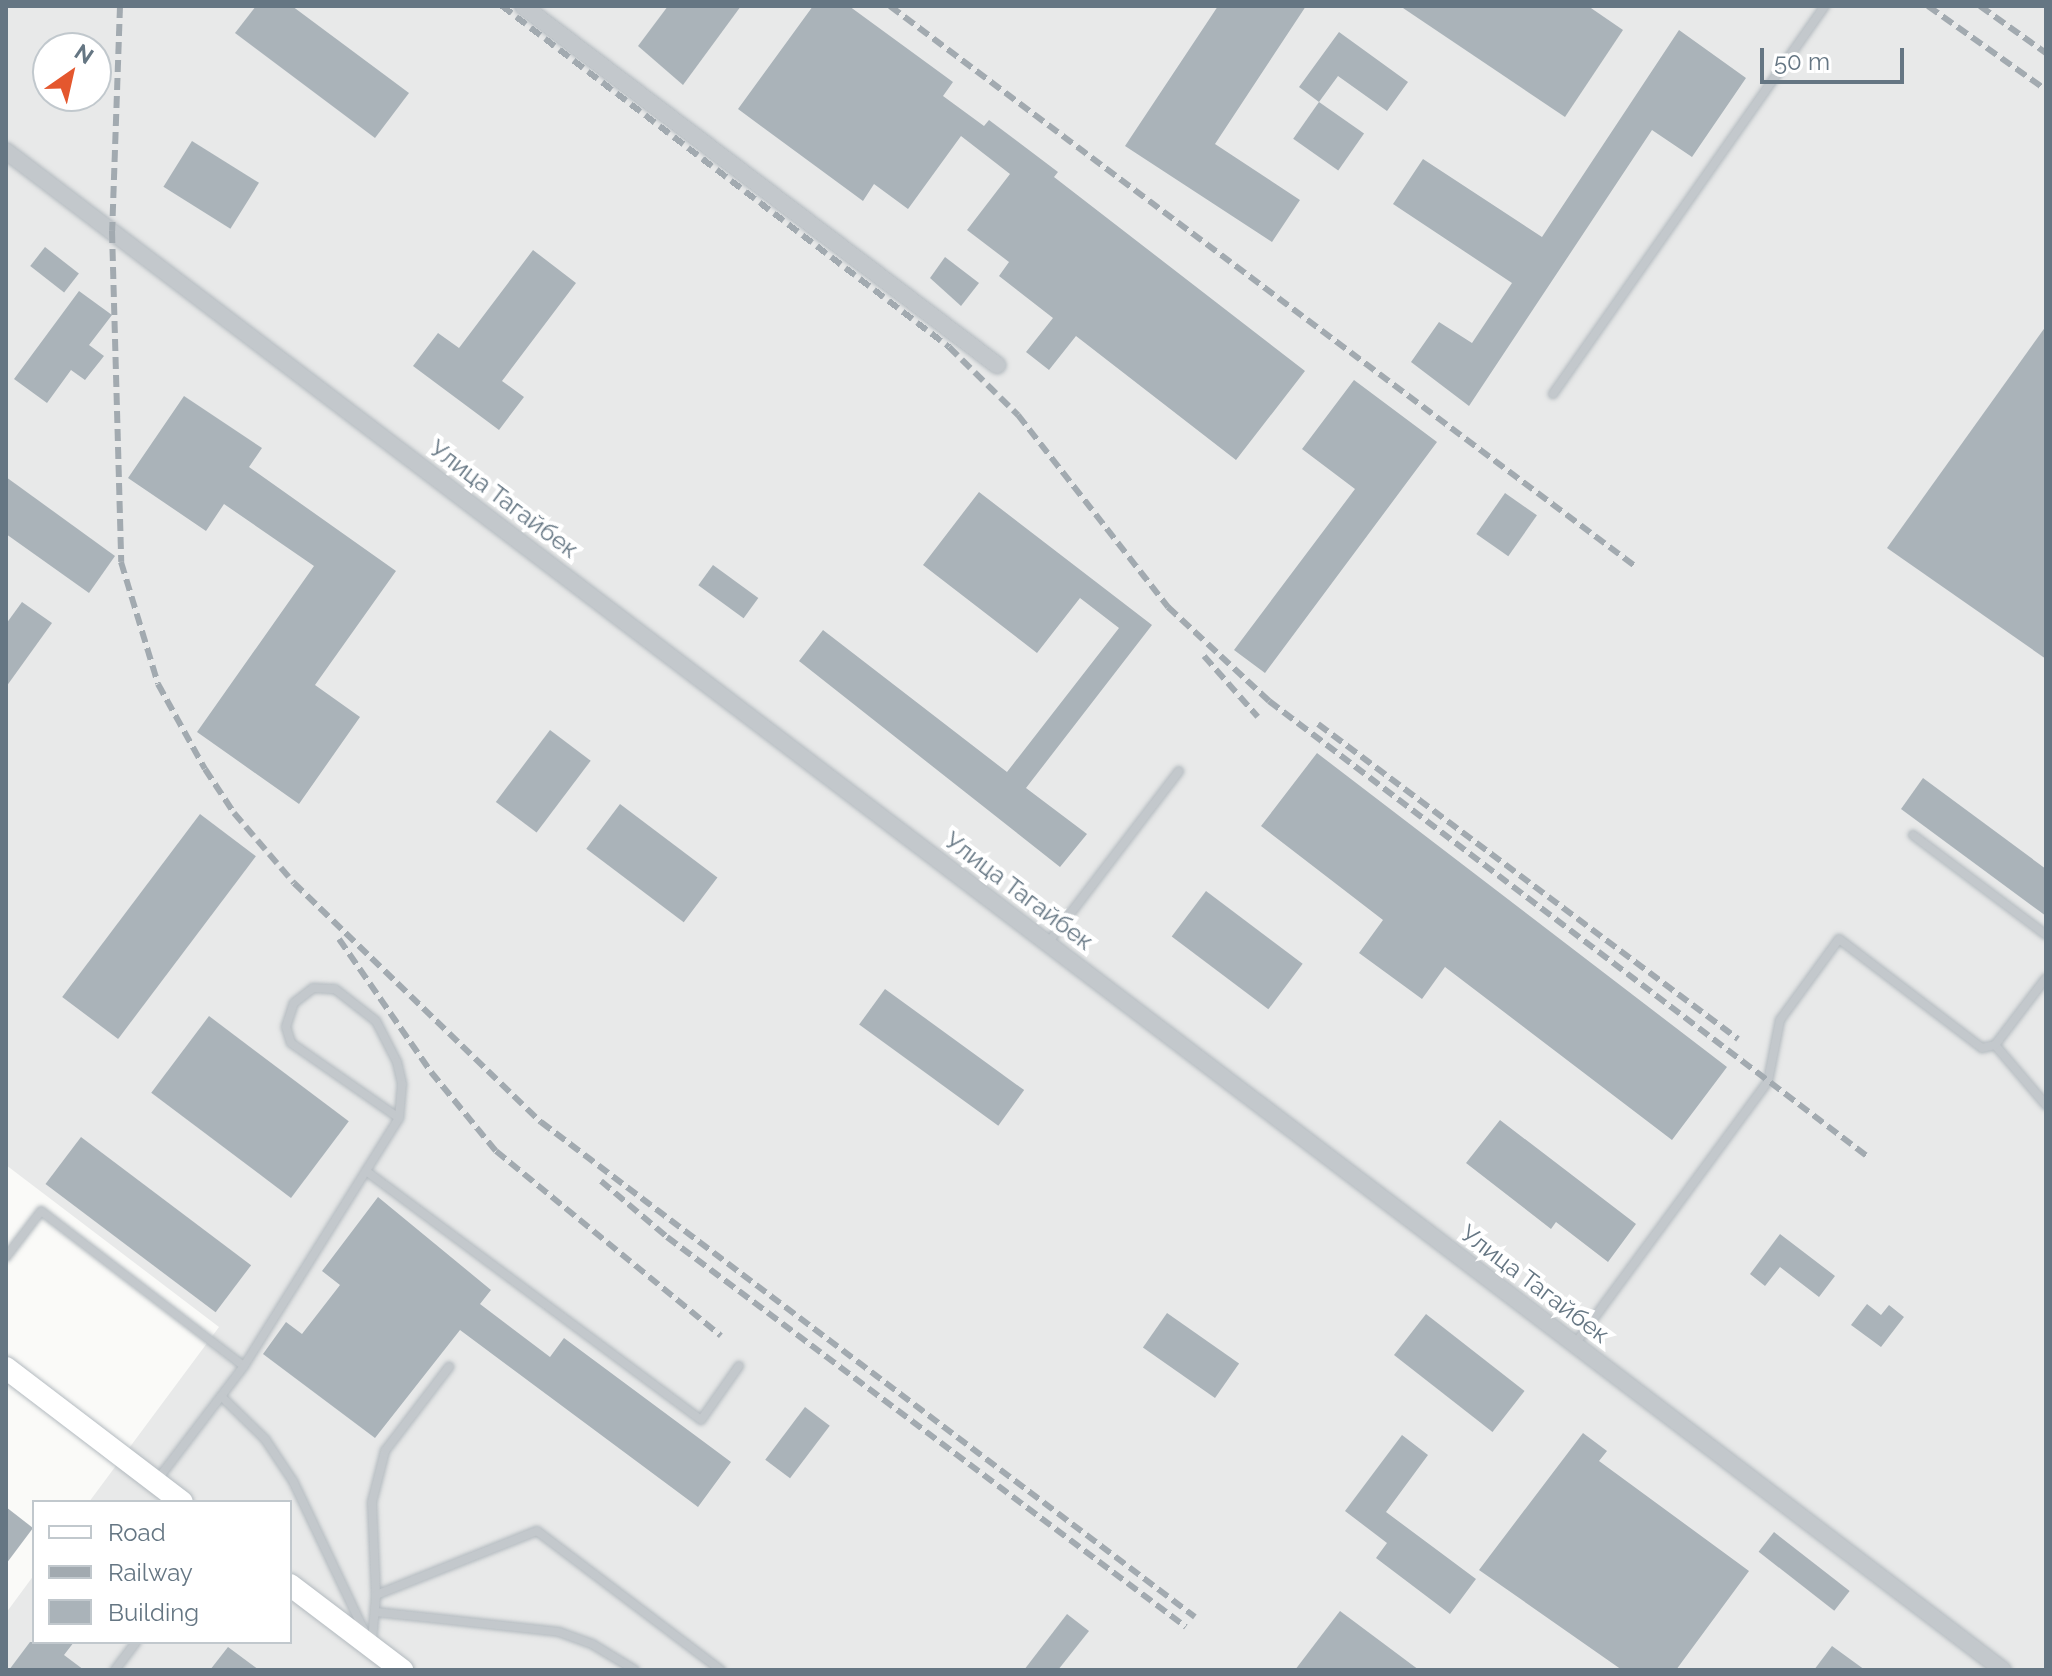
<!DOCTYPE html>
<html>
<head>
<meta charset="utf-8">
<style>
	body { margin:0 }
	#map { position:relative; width:2052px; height:1676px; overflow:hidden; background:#fafaf8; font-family:Raleway,sans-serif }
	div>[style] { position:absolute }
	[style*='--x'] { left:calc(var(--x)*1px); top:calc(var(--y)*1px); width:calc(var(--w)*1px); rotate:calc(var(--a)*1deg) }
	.built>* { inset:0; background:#e8e9e9 }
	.building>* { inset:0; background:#aab3b9; transform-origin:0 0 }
	.roads { filter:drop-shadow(0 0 2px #b3babf) drop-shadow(0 0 2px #b3babf) }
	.lane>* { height:8px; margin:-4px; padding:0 4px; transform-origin:4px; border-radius:4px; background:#c3c8cc }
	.street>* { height:16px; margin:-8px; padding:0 8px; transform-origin:8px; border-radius:8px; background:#c3c8cc }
	.secondary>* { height:22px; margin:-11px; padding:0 11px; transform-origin:11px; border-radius:11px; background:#fff }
	.rail>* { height:6px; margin-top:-3px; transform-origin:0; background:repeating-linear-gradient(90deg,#a2aab0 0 12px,transparent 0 18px) }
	span { translate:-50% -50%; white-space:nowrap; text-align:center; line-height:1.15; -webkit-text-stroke:8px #fff; paint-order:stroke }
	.street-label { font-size:24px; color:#657683 }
	.frame { position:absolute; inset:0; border:8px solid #657683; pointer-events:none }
	.legend { position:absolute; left:32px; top:1500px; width:260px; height:144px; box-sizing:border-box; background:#fff; border:2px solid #c1c8cd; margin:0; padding:10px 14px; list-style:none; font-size:24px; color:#657683 }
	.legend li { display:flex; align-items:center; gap:16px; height:40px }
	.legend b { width:40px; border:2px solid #c1c8cd }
	.north { position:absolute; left:32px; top:32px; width:80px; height:80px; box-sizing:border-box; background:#fff; border:2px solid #c1c8cd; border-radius:50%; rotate:34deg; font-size:22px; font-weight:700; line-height:32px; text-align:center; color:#657683 }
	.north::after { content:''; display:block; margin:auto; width:28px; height:36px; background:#e4572e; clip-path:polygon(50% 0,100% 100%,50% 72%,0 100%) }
	.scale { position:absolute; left:1760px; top:48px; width:144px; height:36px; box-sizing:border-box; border:4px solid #657683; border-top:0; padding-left:10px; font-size:24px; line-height:28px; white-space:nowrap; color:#657683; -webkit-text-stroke:6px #fff; paint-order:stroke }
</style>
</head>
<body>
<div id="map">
	<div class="built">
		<div style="clip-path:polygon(evenodd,6px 6px,2046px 6px,2046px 1670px,6px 1670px,6px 1613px,34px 1575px,34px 1642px,290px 1642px,290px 1502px,89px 1502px,219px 1327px,6px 1165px,6px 6px,48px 48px,96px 48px,96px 96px,48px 96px,48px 48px)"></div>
	</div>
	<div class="building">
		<div style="clip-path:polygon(256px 6px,292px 6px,409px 93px,375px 138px,235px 33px)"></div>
		<div style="clip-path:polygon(668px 6px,741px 6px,683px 85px,638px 46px)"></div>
		<div style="clip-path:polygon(813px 6px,849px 6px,953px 82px,943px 96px,984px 126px,989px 120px,1058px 172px,1054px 177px,1305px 371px,1236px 460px,1076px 336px,1049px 370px,1026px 352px,1053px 318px,999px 276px,1009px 262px,967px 230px,1010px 174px,961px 136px,908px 209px,874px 184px,863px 201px,738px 109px)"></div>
		<div style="clip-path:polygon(1218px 6px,1306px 6px,1215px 144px,1300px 200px,1272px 242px,1125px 146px)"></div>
		<div style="clip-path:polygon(1400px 6px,1588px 6px,1623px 30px,1565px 117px)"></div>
		<div style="clip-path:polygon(1679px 30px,1746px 78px,1692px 157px,1652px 130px,1469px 406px,1411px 362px,1439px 322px,1472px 343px,1512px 283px,1393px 204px,1423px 159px,1542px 237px)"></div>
		<div style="clip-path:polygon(1339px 32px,1408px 82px,1387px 111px,1338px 76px,1319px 102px,1299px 87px)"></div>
		<div style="left:1319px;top:102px;width:55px;height:45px;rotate:35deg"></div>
		<div style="left:192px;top:141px;width:79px;height:54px;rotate:32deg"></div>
		<div style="left:45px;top:247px;width:43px;height:24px;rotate:38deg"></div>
		<div style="clip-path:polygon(533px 250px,576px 283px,502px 381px,524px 397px,499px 430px,413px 366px,438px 333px,459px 348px)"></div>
		<div style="clip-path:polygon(945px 257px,979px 283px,961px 306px,930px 278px)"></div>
		<div style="clip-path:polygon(79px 291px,112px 315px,89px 345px,104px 356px,85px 380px,71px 370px,47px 403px,14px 379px)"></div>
		<div style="clip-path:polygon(2046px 326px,2046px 659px,1887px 548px)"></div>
		<div style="clip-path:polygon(1354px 380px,1437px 442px,1265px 673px,1234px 650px,1355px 489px,1302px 449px)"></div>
		<div style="clip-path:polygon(184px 396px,262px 448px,249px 467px,396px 571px,315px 685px,360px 717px,299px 804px,197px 732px,314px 566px,224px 504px,206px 531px,128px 478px)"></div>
		<div style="clip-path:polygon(6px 477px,115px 556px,89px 593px,6px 534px)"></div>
		<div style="clip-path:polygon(979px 492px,1152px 625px,1026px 788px,1087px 834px,1060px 867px,799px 661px,823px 630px,1007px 772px,1119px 628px,1080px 598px,1037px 653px,923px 565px)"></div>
		<div style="left:1505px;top:493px;width:39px;height:50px;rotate:35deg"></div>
		<div style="left:713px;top:565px;width:56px;height:25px;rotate:36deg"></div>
		<div style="clip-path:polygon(22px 602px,52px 623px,6px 687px,6px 624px)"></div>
		<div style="left:550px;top:730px;width:51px;height:90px;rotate:37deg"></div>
		<div style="clip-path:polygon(1317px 753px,1727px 1067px,1672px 1140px,1445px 967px,1422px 999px,1359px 953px,1383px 920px,1261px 826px)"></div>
		<div style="clip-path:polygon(1923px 778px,2046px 869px,2046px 916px,1901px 809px)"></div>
		<div style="left:620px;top:804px;width:122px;height:56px;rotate:37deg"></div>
		<div style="left:200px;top:814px;width:70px;height:229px;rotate:37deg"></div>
		<div style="left:1206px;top:891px;width:121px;height:57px;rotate:37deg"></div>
		<div style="left:885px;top:989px;width:172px;height:44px;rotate:36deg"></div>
		<div style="left:209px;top:1016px;width:175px;height:96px;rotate:37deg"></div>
		<div style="clip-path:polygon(1500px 1120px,1636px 1224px,1608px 1262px,1556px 1222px,1551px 1229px,1466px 1163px)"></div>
		<div style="left:81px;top:1137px;width:213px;height:59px;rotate:37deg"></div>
		<div style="clip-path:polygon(378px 1197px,491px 1290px,480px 1304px,550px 1357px,564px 1338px,731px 1462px,698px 1507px,460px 1330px,375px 1438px,263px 1354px,286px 1322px,302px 1334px,340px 1285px,322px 1271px)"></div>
		<div style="clip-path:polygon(1780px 1234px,1835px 1276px,1819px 1297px,1780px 1267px,1765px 1286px,1750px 1274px)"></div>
		<div style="clip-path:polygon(1867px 1304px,1881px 1315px,1889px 1305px,1904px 1317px,1881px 1347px,1851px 1325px)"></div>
		<div style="left:1167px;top:1313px;width:88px;height:42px;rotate:35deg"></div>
		<div style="left:1426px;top:1314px;width:125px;height:52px;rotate:38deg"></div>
		<div style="left:805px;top:1407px;width:31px;height:66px;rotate:37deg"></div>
		<div style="clip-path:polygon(1583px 1433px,1607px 1451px,1599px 1461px,1749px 1571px,1676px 1670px,1622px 1670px,1479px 1570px)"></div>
		<div style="clip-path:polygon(1402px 1435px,1428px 1455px,1386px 1512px,1476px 1579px,1450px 1614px,1376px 1558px,1387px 1543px,1345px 1511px)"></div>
		<div style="clip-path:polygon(6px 1507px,33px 1528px,6px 1564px)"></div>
		<div style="left:1774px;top:1532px;width:96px;height:25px;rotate:38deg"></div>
		<div style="clip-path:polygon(1340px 1611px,1419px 1670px,1295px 1670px)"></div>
		<div style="clip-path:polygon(1067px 1614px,1089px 1631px,1058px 1670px,1024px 1670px)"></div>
		<div style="clip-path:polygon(30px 1642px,74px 1642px,64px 1655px,84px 1670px,9px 1670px)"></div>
		<div style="clip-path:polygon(1832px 1646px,1865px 1670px,1814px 1670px)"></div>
		<div style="clip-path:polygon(228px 1647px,259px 1670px,210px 1670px)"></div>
	</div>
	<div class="roads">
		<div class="lane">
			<div style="--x:1553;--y:394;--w:474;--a:-55"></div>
			<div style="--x:1913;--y:835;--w:166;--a:36.9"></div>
			<div style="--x:1048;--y:943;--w:216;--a:-52.7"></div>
			<div style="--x:1995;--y:1045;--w:79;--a:49.6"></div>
			<div style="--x:366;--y:1171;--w:417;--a:36.6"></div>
			<div style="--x:701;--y:1420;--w:66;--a:-54.9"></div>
			<div style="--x:6;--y:1257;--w:58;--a:-52.7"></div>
			<div style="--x:41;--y:1211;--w:255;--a:37.4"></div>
			<div style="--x:244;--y:1366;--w:143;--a:127.3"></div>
			<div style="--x:1575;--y:1344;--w:326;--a:-53.7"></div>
			<div style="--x:1768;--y:1081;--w:62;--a:-78.9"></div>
			<div style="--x:1780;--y:1020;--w:100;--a:-53.9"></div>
			<div style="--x:1839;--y:939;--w:180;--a:37.3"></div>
			<div style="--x:1982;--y:1048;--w:13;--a:-13"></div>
			<div style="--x:1995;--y:1045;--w:84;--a:-52.7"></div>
			<div style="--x:244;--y:1366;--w:292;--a:-58"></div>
			<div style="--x:399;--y:1118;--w:131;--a:-145.2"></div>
			<div style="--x:291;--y:1043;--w:17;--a:-107"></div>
			<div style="--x:286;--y:1027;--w:25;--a:-72"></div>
			<div style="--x:294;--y:1003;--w:24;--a:-38"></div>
			<div style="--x:313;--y:988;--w:22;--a:3"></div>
			<div style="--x:335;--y:989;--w:52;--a:38"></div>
			<div style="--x:376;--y:1021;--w:46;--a:62.9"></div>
			<div style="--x:397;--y:1062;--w:23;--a:77"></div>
			<div style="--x:402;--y:1084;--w:34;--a:95"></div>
			<div style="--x:221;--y:1396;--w:62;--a:44.3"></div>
			<div style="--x:265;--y:1439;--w:50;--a:56.3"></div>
			<div style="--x:293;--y:1481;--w:170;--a:64.6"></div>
			<div style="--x:376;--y:1595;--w:93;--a:-92.5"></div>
			<div style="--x:372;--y:1502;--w:53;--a:-75.7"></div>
			<div style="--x:385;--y:1451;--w:106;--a:-52.7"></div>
			<div style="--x:376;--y:1612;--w:184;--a:6.2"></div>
			<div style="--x:559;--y:1632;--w:35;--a:20"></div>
			<div style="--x:592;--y:1644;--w:50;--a:31.2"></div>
			<div style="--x:372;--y:1642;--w:47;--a:-85.1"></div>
			<div style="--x:376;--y:1595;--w:173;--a:-21.7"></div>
			<div style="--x:537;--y:1531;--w:231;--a:37.1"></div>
			<div style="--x:115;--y:1670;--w:35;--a:-53"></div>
		</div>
		<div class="street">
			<div style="--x:523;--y:6;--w:595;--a:37.14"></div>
			<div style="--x:6;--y:151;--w:2509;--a:37.26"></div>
		</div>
		<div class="secondary">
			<div style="--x:6;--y:1368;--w:221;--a:37.3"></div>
			<div style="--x:290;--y:1585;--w:141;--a:37.2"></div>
		</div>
	</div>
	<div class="rail">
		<div style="--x:120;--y:6;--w:225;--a:92"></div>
		<div style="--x:112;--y:231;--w:331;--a:88.4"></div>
		<div style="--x:121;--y:562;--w:127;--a:73.1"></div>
		<div style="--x:158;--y:684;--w:97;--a:61.1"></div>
		<div style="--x:205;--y:769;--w:53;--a:56.6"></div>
		<div style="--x:234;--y:813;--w:92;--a:49.4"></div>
		<div style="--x:294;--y:883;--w:344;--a:44.1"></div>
		<div style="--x:541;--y:1122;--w:820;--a:37.12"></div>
		<div style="--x:502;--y:6;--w:562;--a:37.34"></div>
		<div style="--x:949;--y:347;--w:97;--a:44.6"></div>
		<div style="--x:1018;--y:415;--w:244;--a:52"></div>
		<div style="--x:1168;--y:607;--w:138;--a:42.9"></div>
		<div style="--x:1269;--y:701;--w:751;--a:37.27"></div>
		<div style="--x:890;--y:6;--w:933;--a:36.94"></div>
		<div style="--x:1928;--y:6;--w:145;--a:35.4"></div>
		<div style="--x:1980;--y:6;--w:81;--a:35.5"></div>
		<div style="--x:1204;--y:656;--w:81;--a:48.5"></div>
		<div style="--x:1318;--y:724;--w:525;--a:36.87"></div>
		<div style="--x:339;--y:939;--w:162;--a:55.3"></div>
		<div style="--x:431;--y:1072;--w:102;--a:50.6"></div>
		<div style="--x:496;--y:1151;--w:291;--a:39.4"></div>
		<div style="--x:601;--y:1181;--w:87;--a:40.3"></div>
		<div style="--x:667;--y:1237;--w:649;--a:36.92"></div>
	</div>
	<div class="street-label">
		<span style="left:504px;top:499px;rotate:37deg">Улица Тагайбек</span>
		<span style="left:1019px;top:891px;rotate:37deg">Улица Тагайбек</span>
		<span style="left:1535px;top:1284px;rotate:37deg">Улица Тагайбек</span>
	</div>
	<div class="frame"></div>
	<ul class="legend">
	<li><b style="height:10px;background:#fff"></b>Road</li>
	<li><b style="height:10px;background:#a2aab0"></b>Railway</li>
	<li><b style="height:22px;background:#aab3b9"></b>Building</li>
	</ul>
	<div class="north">N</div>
	<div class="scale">50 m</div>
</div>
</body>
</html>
